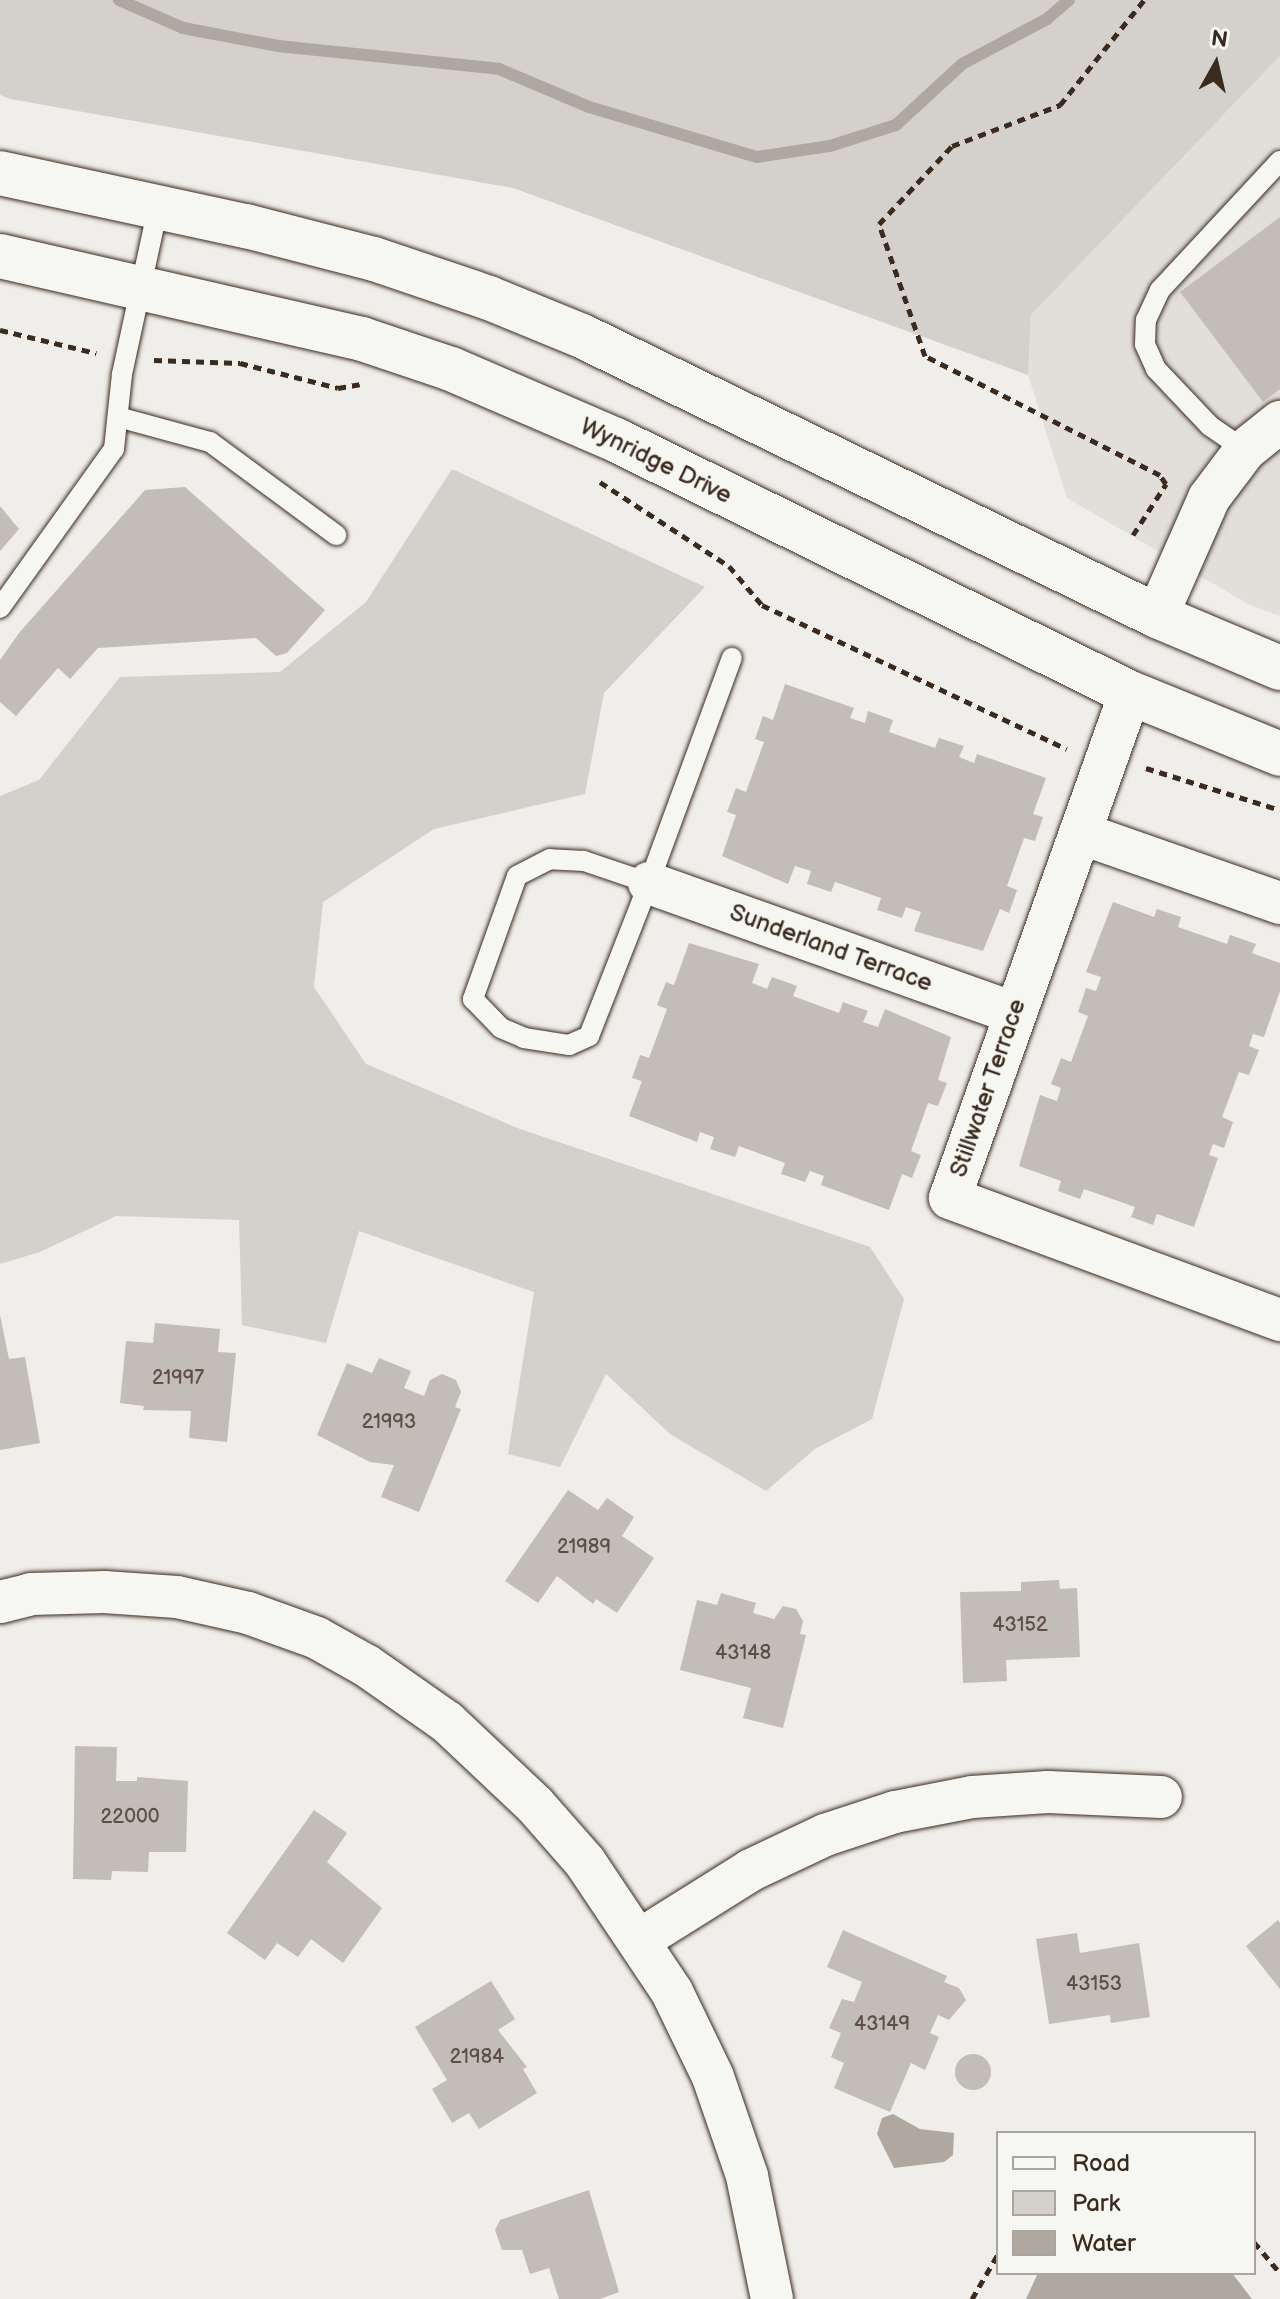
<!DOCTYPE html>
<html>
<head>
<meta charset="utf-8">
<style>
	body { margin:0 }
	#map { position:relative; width:1280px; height:2299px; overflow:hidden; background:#efeeea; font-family:"Balsamiq Sans",sans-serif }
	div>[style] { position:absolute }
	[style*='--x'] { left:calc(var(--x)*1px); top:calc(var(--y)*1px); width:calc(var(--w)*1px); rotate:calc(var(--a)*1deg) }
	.built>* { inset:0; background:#e2dfdb }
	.green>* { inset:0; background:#d4d1cc }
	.water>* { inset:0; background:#afa8a1 }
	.stream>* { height:12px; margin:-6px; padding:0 6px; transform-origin:6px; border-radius:6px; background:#afa8a1 }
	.building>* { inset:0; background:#c2bdb7 }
	.round { border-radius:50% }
	.path>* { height:5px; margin-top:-2.5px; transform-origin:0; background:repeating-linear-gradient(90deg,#3b2a1e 0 8px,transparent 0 14px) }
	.roads { filter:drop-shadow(0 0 2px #3b2a1e) drop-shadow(0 0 2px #3b2a1e) }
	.lane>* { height:20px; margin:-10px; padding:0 10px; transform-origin:10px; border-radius:10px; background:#f6f6f2 }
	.street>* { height:42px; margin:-21px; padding:0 21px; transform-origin:21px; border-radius:21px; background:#f6f6f2 }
	.secondary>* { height:44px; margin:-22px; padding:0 22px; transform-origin:22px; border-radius:22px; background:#f6f6f2 }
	span { translate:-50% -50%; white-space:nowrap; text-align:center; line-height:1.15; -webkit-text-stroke:6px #f6f6f2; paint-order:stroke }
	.number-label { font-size:20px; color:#5d4f44 }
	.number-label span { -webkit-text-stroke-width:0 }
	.street-label { font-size:24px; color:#3b2a1e }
	.legend { position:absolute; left:996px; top:2131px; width:260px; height:144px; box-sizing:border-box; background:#f6f6f2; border:2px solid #aba49d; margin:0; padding:10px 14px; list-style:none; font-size:24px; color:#3b2a1e }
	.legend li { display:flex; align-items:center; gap:16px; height:40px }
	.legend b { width:40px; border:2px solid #aba49d }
	.north { position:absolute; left:1176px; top:24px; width:80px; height:80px; -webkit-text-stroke:6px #f6f6f2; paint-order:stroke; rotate:8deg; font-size:22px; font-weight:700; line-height:32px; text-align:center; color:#3b2a1e }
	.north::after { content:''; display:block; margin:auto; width:28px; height:36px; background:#3b2a1e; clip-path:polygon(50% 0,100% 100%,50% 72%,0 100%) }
</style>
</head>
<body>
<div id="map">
	<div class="built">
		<div style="clip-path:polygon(1280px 56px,1280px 616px,1250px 605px,1067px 498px,1028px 375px,1031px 315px)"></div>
	</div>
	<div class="green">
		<div style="clip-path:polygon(0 0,1280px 0,1280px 56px,1031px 315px,1028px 375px,513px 188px,10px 99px,0 95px)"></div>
		<div style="clip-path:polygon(452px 469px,705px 587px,604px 693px,585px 794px,434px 829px,323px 902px,314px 987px,366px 1064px,520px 1129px,870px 1247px,904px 1299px,872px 1419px,815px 1449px,766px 1491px,670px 1434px,606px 1374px,560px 1467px,508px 1454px,534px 1292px,359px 1231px,326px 1343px,242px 1325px,239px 1220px,116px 1216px,40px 1252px,0 1264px,0 796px,39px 780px,120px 677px,280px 672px,366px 602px)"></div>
	</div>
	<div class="water">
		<div style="clip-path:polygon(893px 2114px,920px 2129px,954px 2133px,953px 2155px,944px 2162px,894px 2168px,877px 2134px,882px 2118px)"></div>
		<div style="clip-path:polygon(1038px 2273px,1232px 2273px,1252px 2299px,1026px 2299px)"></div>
	</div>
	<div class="stream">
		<div style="--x:119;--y:0;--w:70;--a:23.6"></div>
		<div style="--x:183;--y:28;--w:97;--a:10.7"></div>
		<div style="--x:278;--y:46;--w:222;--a:5.9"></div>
		<div style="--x:499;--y:69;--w:98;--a:22.9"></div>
		<div style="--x:589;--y:107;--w:175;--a:16.6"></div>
		<div style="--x:757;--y:157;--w:74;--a:-8.6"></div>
		<div style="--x:830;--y:146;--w:69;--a:-17.7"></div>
		<div style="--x:896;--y:125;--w:90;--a:-42.7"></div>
		<div style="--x:962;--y:64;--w:96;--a:-27.9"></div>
		<div style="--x:1047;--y:19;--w:29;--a:-41"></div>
	</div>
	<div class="building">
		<div style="clip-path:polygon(1280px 217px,1280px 389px,1263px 402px,1180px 292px)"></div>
		<div style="clip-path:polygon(185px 487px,325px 610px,287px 653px,276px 656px,256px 638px,98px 648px,70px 679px,58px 668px,16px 716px,0 702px,0 660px,19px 633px,145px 490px)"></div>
		<div style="clip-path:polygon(0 506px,19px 529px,0 551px)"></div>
		<div style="clip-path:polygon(785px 684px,854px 708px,850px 718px,865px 723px,868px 711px,893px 720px,889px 732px,935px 748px,939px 738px,964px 746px,959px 757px,974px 763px,977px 754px,1046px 778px,1033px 814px,1043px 817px,1035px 841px,1024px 838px,1007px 886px,1017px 890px,1009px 913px,1000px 909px,983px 951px,914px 931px,921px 912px,906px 907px,902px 918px,877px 910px,881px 898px,835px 882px,831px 892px,807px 884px,811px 871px,795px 866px,788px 884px,722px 856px,736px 815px,727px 812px,736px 788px,746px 792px,764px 742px,755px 739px,763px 716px,773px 720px)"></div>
		<div style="clip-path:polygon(1113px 902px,1154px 917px,1157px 909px,1181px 917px,1178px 927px,1227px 944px,1230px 935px,1256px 944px,1252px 953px,1280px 963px,1280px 991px,1264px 1037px,1253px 1034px,1249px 1046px,1259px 1050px,1249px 1075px,1239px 1072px,1222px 1117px,1233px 1122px,1224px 1148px,1213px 1144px,1209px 1155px,1218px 1158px,1194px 1227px,1157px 1214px,1153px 1225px,1131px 1217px,1135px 1207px,1084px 1189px,1080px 1199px,1058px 1191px,1061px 1181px,1019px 1166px,1040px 1095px,1057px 1101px,1061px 1088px,1051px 1084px,1061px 1058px,1071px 1062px,1088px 1016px,1078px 1012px,1086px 988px,1096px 991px,1101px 977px,1086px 972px)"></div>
		<div style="clip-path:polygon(689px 943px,759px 964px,752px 983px,767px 989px,772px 977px,797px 986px,793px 996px,839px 1013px,843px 1002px,868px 1011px,863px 1022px,878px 1027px,885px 1009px,951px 1037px,938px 1080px,947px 1083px,938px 1106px,928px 1103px,911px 1151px,921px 1155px,912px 1178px,902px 1174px,889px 1210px,821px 1185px,824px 1176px,810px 1171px,805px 1182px,781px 1174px,785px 1163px,739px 1146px,735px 1157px,710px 1149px,714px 1137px,700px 1132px,697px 1142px,629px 1116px,642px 1081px,632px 1078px,640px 1055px,649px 1058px,667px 1009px,657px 1005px,666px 982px,674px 985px)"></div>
		<div style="clip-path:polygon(0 1315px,9px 1359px,25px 1357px,40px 1443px,0 1450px)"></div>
		<div style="clip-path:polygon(155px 1323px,220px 1329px,218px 1352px,236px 1353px,227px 1442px,189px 1438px,191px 1411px,143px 1410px,144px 1406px,120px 1403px,126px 1341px,153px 1343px)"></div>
		<div style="clip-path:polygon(379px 1358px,411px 1371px,404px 1388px,424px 1396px,430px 1380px,442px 1374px,456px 1380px,461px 1392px,455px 1407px,461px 1409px,419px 1512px,381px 1497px,394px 1465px,370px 1462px,317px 1435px,347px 1363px,372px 1373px)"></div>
		<div style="clip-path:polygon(568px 1490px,598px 1510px,607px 1498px,634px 1517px,622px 1536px,654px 1558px,617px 1613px,596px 1599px,593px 1604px,557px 1576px,538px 1603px,505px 1581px)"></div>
		<div style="clip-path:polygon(1059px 1580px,1060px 1589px,1077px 1588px,1080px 1657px,1006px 1660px,1007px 1681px,963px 1683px,960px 1592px,1021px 1591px,1021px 1582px)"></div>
		<div style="clip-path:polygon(721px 1593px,756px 1603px,753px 1613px,774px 1619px,783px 1606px,796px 1609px,803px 1621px,800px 1634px,806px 1635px,783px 1728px,743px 1718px,751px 1688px,680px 1670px,697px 1600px,717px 1605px)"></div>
		<div style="clip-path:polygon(75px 1746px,117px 1747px,116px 1781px,137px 1781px,137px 1777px,188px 1781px,186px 1852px,149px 1852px,148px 1872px,112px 1871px,111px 1880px,73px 1879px)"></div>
		<div style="clip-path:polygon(314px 1810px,347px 1833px,327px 1862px,382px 1908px,343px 1963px,311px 1939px,298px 1957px,277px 1943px,265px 1960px,227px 1933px)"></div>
		<div style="clip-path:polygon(1278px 1920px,1280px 1923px,1280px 1989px,1246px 1946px)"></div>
		<div style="clip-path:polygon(843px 1930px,947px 1976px,944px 1982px,959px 1988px,966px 2000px,949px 2020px,938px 2015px,930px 2033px,939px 2037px,925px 2070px,911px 2063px,890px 2112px,834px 2088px,844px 2063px,831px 2057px,841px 2033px,829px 2028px,842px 1999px,854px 2002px,862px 1982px,827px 1967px)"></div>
		<div style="clip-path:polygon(1077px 1933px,1080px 1953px,1139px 1943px,1150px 2017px,1111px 2023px,1110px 2015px,1049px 2024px,1036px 1939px)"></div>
		<div style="clip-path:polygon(491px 1981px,515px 2019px,498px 2030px,527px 2067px,523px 2069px,537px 2093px,479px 2129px,469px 2113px,452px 2123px,432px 2089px,447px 2080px,415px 2027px)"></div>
		<div class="round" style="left:955px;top:2054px;width:36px;height:36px"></div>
		<div style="clip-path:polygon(589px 2190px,619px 2292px,600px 2299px,559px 2299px,549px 2268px,530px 2274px,522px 2250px,502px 2250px,495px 2230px,500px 2220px)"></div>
	</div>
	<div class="path">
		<div style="--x:0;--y:330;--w:99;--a:13.5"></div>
		<div style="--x:154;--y:360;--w:86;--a:2"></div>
		<div style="--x:240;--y:363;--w:101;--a:14.3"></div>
		<div style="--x:338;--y:388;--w:22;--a:-10"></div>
		<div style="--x:600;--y:482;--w:154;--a:33.1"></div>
		<div style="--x:729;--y:566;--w:51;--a:49.8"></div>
		<div style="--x:762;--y:605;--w:337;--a:25.3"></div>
		<div style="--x:1133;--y:535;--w:61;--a:-57.1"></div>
		<div style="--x:1166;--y:484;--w:11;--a:-124"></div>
		<div style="--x:1160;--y:475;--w:263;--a:-153.1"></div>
		<div style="--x:925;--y:356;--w:140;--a:-109.2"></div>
		<div style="--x:879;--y:224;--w:107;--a:-46.9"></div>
		<div style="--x:952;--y:146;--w:116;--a:-20.8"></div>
		<div style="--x:1060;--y:105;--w:134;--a:-51.3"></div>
		<div style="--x:1146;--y:768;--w:140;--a:17.4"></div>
		<div style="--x:1254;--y:2242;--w:40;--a:50"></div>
		<div style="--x:972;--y:2299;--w:52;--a:-60"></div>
	</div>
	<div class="roads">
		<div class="lane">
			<div style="--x:118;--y:417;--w:95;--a:15.2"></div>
			<div style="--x:210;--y:442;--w:157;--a:36.4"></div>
			<div style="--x:1245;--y:450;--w:42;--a:-145.6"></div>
			<div style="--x:1210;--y:426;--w:79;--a:-133.5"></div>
			<div style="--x:1156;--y:369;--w:27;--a:-114"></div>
			<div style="--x:1145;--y:344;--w:24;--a:-88"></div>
			<div style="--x:1146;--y:320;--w:33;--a:-65"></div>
			<div style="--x:1160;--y:290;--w:176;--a:-47.1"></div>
			<div style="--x:0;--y:608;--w:196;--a:-54.4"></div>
			<div style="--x:114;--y:449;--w:75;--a:-83.9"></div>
			<div style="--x:122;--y:374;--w:171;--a:-77.8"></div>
			<div style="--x:649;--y:883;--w:69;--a:-161.3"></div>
			<div style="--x:584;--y:861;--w:34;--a:-177"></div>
			<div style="--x:550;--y:859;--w:37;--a:153"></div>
			<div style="--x:517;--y:876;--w:131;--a:109.7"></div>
			<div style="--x:473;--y:999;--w:40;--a:46"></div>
			<div style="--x:501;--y:1028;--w:25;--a:23"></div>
			<div style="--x:524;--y:1038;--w:46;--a:8.8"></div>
			<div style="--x:569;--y:1045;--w:22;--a:-24"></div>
			<div style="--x:589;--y:1036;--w:164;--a:-68.6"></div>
			<div style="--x:649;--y:883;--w:240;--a:-69.8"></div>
		</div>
		<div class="street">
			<div style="--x:1157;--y:616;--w:129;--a:-66.2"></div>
			<div style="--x:1209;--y:498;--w:60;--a:-53.1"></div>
			<div style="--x:1245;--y:450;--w:45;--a:-38.7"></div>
			<div style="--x:1130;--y:693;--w:536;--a:109.62"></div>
			<div style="--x:950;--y:1198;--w:352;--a:20.3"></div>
			<div style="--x:1080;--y:833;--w:212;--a:19.3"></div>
			<div style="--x:649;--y:883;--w:385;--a:19.6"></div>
			<div style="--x:0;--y:1602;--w:32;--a:-14"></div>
			<div style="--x:31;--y:1594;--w:73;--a:-1.6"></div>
			<div style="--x:104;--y:1592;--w:73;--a:3.9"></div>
			<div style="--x:177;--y:1597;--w:73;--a:12.7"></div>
			<div style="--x:248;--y:1613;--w:73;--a:19.9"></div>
			<div style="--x:317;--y:1638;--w:57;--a:29.2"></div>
			<div style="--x:367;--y:1666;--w:98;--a:35"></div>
			<div style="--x:447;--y:1722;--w:121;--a:43.3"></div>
			<div style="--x:535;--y:1805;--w:76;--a:48.7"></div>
			<div style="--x:585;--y:1862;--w:156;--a:56.2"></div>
			<div style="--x:672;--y:1992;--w:94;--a:64.2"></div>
			<div style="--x:713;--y:2077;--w:105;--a:71"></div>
			<div style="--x:747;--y:2176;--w:126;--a:78.5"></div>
			<div style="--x:641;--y:1939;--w:130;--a:-32.1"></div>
			<div style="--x:751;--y:1870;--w:82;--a:-25.3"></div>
			<div style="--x:825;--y:1835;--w:74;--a:-18.2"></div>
			<div style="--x:895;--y:1812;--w:78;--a:-11"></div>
			<div style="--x:972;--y:1797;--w:76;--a:-3.8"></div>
			<div style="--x:1048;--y:1792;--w:113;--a:2.5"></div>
		</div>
		<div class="secondary">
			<div style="--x:0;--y:173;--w:252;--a:12.2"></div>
			<div style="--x:246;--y:226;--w:132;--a:14.5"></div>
			<div style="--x:374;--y:259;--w:121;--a:18.7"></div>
			<div style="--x:489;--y:298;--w:100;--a:22.2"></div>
			<div style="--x:582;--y:336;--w:640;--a:25.96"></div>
			<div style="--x:1157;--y:616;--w:134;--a:22.9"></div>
			<div style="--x:0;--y:256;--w:371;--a:12.9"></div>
			<div style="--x:362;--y:339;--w:94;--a:18.6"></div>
			<div style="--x:451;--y:369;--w:180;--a:23.3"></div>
			<div style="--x:616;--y:440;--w:573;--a:26.21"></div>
			<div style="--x:1130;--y:693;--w:162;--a:22.1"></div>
		</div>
	</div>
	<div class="number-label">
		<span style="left:178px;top:1378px">21997</span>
		<span style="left:389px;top:1422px">21993</span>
		<span style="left:584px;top:1547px">21989</span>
		<span style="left:1020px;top:1625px">43152</span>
		<span style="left:743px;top:1653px">43148</span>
		<span style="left:130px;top:1817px">22000</span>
		<span style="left:1094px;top:1984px">43153</span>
		<span style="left:882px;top:2024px">43149</span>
		<span style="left:477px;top:2057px">21984</span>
	</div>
	<div class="street-label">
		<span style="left:656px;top:461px;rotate:26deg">Wynridge Drive</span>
		<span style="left:831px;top:948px;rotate:20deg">Sunderland Terrace</span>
		<span style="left:988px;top:1088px;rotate:-71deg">Stillwater Terrace</span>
	</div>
	<ul class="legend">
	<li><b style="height:10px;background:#f6f6f2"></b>Road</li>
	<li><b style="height:22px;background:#d4d1cc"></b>Park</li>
	<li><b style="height:22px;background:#afa8a1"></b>Water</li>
	</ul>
	<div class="north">N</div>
</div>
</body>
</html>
